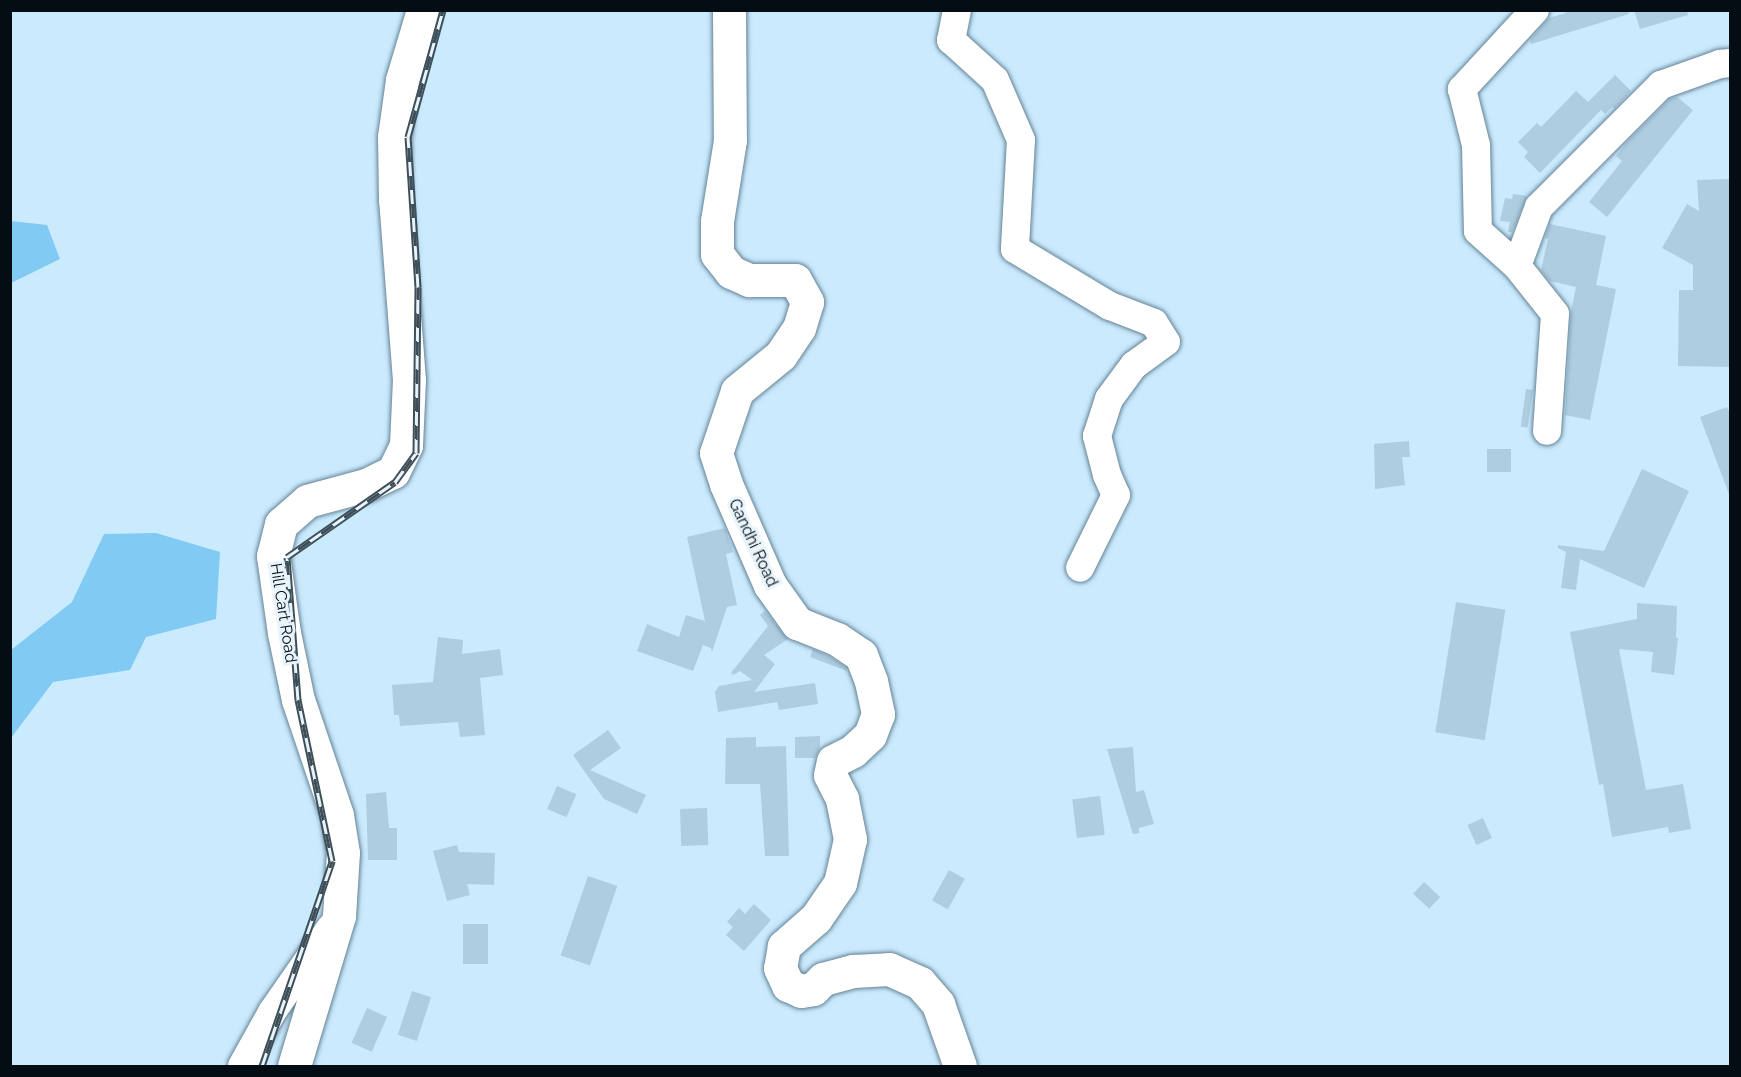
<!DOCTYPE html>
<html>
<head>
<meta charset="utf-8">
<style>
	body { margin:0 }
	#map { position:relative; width:1741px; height:1077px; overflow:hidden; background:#caeafe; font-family:Raleway,sans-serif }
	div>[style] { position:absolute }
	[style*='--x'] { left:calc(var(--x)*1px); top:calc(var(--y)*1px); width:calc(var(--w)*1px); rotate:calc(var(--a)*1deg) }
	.green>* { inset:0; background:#81caf3 }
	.building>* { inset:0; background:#aecde0; transform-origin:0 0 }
	.roads { filter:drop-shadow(0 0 2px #658395) drop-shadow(0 0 2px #658395) }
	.minor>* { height:28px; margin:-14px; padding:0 14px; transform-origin:14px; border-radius:14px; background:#fff }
	.major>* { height:33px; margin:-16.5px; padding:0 16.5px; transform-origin:16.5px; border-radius:16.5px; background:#fff }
	.highway>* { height:33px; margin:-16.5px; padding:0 16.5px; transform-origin:16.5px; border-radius:16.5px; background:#fff }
	.rail>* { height:7px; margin-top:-3.5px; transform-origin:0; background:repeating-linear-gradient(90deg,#e8f4fc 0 14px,#3f4f59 0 28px); box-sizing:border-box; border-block:2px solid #3f4f59 }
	span { translate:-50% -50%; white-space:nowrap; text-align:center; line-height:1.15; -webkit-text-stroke:6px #e8f4fc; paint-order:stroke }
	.street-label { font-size:16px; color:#040d13 }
	.frame { position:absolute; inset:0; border:12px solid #040d13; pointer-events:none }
</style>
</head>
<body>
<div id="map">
	<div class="green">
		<div style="clip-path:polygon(11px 221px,47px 225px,60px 259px,11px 283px)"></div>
		<div style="clip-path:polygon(156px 533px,220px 552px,216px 619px,146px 637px,130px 670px,53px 682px,11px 738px,11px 650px,72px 602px,104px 534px)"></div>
	</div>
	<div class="building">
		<div style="clip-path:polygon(1565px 10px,1628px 10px,1629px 14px,1531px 44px,1530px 40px,1549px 18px,1566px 13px)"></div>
		<div style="clip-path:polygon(1634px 10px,1687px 10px,1688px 15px,1640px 29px)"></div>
		<div style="clip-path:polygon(1615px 75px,1631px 91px,1614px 109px,1612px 107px,1605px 114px,1601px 110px,1540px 173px,1524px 157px,1528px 152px,1518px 142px,1537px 123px,1541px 127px,1576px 91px,1588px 102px)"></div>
		<div style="clip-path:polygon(1677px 97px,1693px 110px,1607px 217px,1589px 202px,1622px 161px,1616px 156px,1629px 140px,1670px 99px)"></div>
		<div style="clip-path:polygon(1731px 179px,1731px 367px,1678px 366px,1679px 290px,1693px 290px,1693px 265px,1662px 248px,1687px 204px,1699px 211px,1697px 180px)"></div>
		<div style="clip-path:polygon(1513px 194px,1527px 196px,1512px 232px,1508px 232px,1510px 222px,1500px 221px,1505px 198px,1512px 199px)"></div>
		<div style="clip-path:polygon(1550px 224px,1606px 236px,1596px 285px,1616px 289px,1590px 420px,1565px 415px,1571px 312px,1576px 287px,1550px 281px,1541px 270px,1548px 239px,1545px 238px)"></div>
		<div style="left:1526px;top:389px;width:7px;height:38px;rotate:8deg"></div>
		<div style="clip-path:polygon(1727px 407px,1731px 415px,1729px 494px,1700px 417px)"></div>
		<div style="clip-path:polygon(1409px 441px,1410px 457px,1402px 457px,1405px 485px,1375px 489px,1374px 444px)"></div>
		<div style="left:1487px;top:449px;width:24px;height:23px"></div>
		<div style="clip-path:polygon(1642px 469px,1689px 491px,1644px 588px,1580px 559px,1576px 590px,1561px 588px,1566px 552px,1558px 548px,1558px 545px,1604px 551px)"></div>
		<div style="clip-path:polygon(725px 528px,733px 552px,726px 554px,737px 605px,727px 607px,712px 652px,711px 648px,703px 645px,693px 671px,637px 651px,647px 624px,679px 637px,686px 615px,705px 621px,687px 537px)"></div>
		<div style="left:1456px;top:602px;width:50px;height:132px;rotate:9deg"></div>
		<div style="clip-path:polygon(1637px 603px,1677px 606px,1676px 638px,1678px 638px,1674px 675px,1651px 672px,1653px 652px,1619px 649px,1646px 790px,1683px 784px,1691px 829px,1669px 833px,1668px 827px,1612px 837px,1603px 784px,1599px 785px,1570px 632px,1637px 619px)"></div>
		<div style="clip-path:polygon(765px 611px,788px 639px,764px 655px,775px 664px,754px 692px,815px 683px,818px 704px,779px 710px,777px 702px,718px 712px,715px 692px,719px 686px,752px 680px,740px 671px,733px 675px,731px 673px,768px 626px,760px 615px)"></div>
		<div style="clip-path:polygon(438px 637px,463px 640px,462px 654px,500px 649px,503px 675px,480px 678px,485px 735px,460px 737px,458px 722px,400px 726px,399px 715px,394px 715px,392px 685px,433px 682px)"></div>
		<div style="clip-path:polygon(813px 649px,828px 656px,846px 667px,847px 671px,810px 657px)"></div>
		<div style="clip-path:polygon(608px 730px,621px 748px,590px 770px,646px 795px,637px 814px,604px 799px,573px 755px)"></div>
		<div style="clip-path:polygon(820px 736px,820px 748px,815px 758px,795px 758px,795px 737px)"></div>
		<div style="clip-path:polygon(756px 737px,756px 747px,786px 746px,789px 856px,765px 856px,760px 784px,725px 784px,726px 738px)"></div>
		<div style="clip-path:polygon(1133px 747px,1136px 792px,1144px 790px,1154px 824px,1139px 828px,1139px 833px,1133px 834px,1107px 749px)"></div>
		<div style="left:557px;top:786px;width:21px;height:25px;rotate:23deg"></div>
		<div style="clip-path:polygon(386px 792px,389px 828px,397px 828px,397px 860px,368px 860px,366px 794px)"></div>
		<div style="left:1100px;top:796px;width:39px;height:28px;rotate:83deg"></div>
		<div style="left:707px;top:808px;width:37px;height:27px;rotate:88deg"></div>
		<div style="left:1483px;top:818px;width:22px;height:17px;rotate:66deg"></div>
		<div style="clip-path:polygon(457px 845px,459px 852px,495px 853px,494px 885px,467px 884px,470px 895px,447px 901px,433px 851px)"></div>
		<div style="left:949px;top:870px;width:18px;height:35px;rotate:29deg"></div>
		<div style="left:588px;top:876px;width:31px;height:84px;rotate:19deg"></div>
		<div style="left:1424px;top:882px;width:22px;height:16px;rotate:43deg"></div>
		<div style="clip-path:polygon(754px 904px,771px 920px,744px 951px,726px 935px,733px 927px,727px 922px,739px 908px,745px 914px)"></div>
		<div style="left:463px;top:924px;width:25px;height:40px"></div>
		<div style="left:412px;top:991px;width:20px;height:46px;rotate:18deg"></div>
		<div style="left:367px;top:1008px;width:22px;height:38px;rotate:24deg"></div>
	</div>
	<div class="roads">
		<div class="minor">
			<div style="--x:957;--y:10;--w:31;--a:101"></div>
			<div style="--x:951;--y:40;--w:59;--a:42.3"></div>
			<div style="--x:995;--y:80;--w:65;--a:66.6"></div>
			<div style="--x:1021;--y:140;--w:109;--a:93.2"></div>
			<div style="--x:1015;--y:249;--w:111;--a:31"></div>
			<div style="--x:1110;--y:306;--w:47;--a:21.1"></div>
			<div style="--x:1154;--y:323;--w:22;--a:58"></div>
			<div style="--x:1166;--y:342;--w:39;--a:144"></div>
			<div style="--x:1134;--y:365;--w:42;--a:126.3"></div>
			<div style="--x:1109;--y:399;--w:39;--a:108"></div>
			<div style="--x:1097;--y:436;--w:40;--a:75.6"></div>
			<div style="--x:1107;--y:475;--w:22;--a:66"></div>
			<div style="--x:1116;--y:495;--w:81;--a:116.3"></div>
			<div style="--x:1535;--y:10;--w:108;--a:132.7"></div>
			<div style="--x:1462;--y:89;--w:58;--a:76"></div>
			<div style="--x:1476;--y:145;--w:86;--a:88.7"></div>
			<div style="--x:1478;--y:231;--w:52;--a:41.9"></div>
			<div style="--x:1517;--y:266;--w:61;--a:51.6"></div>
			<div style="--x:1555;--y:314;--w:117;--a:93.9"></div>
			<div style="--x:1517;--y:266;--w:63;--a:-69.6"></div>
			<div style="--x:1539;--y:207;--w:173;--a:-45"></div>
			<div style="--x:1661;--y:85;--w:63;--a:-19.6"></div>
			<div style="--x:1720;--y:64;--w:10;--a:-6"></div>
			<div style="--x:242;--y:1066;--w:62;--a:-60.9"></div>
			<div style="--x:272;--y:1012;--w:103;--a:-55.2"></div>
		</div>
		<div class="major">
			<div style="--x:729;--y:10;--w:130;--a:89.6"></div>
			<div style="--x:730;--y:140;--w:82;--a:99.1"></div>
			<div style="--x:717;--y:221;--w:33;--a:90"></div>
			<div style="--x:717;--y:254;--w:23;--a:52"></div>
			<div style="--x:731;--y:272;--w:20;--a:24"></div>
			<div style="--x:749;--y:280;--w:46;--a:0"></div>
			<div style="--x:795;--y:280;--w:25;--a:61"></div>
			<div style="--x:807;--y:302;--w:27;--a:107"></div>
			<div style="--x:799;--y:328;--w:32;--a:124"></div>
			<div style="--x:781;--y:355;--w:57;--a:140.7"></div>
			<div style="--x:737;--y:391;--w:65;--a:108.7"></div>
			<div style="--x:716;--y:453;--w:33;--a:72"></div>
			<div style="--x:726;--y:484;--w:110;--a:66.5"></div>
			<div style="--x:770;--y:585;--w:47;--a:54.6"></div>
			<div style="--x:797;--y:623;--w:43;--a:21.8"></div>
			<div style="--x:837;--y:639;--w:29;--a:34"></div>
			<div style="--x:861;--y:655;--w:28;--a:69"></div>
			<div style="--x:871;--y:681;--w:34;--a:78"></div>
			<div style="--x:878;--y:714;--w:22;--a:111"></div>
			<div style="--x:870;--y:735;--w:23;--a:137"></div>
			<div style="--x:853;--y:751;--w:22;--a:153"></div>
			<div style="--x:833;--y:761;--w:14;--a:102"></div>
			<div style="--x:830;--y:775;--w:27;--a:63"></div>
			<div style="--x:842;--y:799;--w:41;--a:78.7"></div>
			<div style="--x:850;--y:839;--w:45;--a:102.8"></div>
			<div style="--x:840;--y:883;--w:42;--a:124.4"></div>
			<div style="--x:816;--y:918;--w:43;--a:138.8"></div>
			<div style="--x:784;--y:946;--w:22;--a:100"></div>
			<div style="--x:780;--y:968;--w:19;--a:65"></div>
			<div style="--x:788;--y:985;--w:14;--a:25"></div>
			<div style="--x:801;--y:991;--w:12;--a:-9"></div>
			<div style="--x:813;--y:989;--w:14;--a:-45"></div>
			<div style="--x:823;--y:979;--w:31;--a:-15"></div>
			<div style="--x:853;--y:971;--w:36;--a:-3"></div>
			<div style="--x:889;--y:969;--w:34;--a:24"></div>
			<div style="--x:920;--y:983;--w:28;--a:49"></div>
			<div style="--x:938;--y:1004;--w:66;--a:70.5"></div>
		</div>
		<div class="highway">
			<div style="--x:294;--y:1066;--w:157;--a:-73.3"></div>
			<div style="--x:339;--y:916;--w:63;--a:-86.4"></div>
			<div style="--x:343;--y:853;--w:38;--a:-99"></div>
			<div style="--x:337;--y:815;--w:121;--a:-108.7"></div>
			<div style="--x:298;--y:700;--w:68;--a:-101.8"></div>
			<div style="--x:284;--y:633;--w:78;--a:-98.1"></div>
			<div style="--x:273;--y:556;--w:33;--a:-76"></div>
			<div style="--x:281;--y:524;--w:35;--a:-41"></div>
			<div style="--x:307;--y:501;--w:61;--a:-15.2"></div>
			<div style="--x:366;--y:485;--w:30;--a:-26"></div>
			<div style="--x:393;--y:472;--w:30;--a:-64"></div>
			<div style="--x:406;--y:445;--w:65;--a:-87.4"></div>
			<div style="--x:409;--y:380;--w:181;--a:-94.4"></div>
			<div style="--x:395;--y:200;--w:63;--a:-90.9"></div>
			<div style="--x:394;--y:137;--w:58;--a:-82"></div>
			<div style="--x:402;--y:80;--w:73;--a:-73.3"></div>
		</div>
	</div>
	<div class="rail">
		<div style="--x:262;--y:1066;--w:217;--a:-71.1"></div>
		<div style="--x:332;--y:861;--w:165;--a:-101.9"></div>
		<div style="--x:298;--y:700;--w:143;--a:-94.4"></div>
		<div style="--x:287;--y:557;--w:131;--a:-34.8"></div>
		<div style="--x:395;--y:482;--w:36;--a:-54"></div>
		<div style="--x:416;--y:453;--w:166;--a:-89.3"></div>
		<div style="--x:418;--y:287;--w:150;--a:-93.8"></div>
		<div style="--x:408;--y:137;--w:132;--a:-74.6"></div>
	</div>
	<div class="street-label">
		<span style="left:753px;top:543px;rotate:65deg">Gandhi Road</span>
		<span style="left:283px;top:613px;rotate:81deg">Hill Cart Road</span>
	</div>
	<div class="frame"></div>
</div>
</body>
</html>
